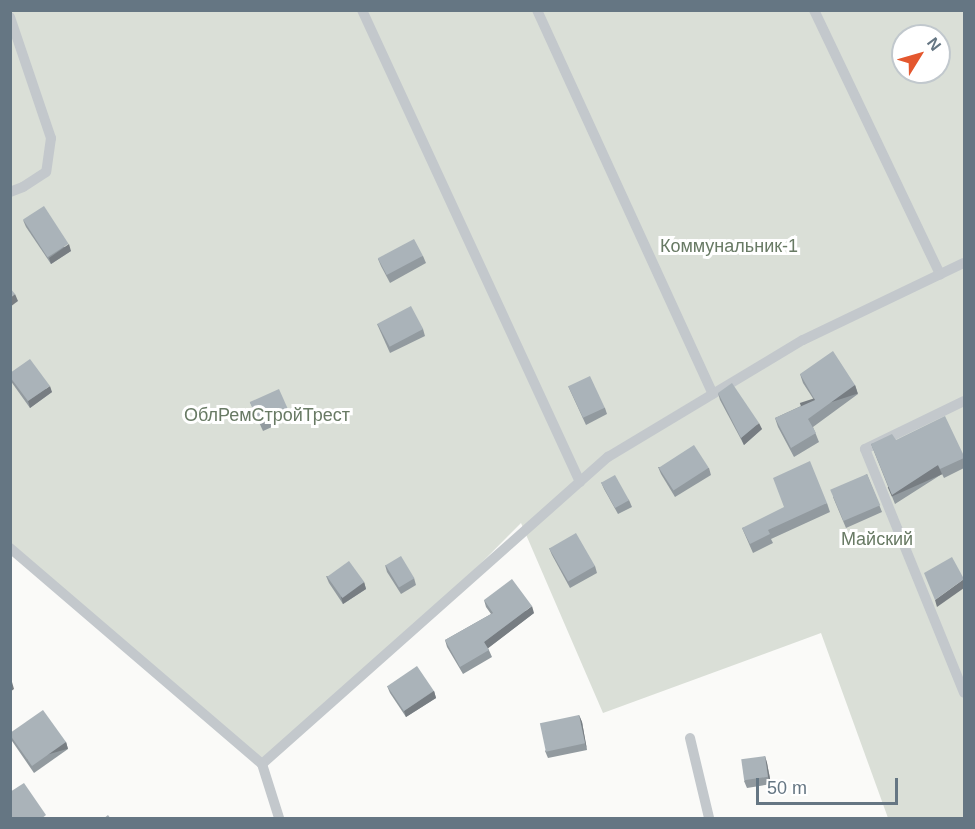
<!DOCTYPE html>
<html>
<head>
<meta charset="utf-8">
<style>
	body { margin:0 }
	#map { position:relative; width:975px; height:829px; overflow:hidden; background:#fafaf8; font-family:Helvetica,sans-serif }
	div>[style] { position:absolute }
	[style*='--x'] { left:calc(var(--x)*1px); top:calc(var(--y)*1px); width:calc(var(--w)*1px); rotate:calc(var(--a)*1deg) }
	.green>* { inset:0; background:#dadfd7 }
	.lane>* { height:10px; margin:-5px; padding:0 5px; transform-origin:5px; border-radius:5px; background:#c3c8cc }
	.wall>* { inset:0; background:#929a9f }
	.shaded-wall>* { inset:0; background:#777d82; transform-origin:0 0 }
	.building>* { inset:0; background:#aab3b9; transform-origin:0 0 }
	span { translate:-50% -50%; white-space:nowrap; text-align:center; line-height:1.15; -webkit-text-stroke:6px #fff; paint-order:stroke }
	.park-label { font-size:18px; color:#687a64 }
	.frame { position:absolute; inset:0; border:12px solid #657683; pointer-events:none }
	.north { position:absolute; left:891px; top:24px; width:60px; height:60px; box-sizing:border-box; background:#fff; border:2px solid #c1c8cd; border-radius:50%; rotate:53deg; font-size:16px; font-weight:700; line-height:24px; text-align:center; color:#657683 }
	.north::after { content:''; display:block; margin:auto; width:21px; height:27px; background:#e4572e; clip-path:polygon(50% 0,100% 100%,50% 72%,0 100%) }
	.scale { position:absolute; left:756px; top:778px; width:142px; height:27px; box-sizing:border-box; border:3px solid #657683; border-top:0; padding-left:8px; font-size:18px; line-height:21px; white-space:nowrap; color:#657683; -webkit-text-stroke:4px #fff; paint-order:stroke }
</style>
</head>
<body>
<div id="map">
	<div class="green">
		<div style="clip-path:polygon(evenodd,11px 11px,964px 11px,964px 818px,888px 818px,821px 633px,603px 713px,521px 523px,410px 635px,262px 764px,11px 549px,11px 11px,903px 36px,939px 36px,939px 72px,903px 72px,903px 36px)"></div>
	</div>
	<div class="lane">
		<div style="--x:362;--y:10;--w:520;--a:65.21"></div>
		<div style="--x:537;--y:10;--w:422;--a:65.4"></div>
		<div style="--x:814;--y:10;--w:293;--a:64.5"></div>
		<div style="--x:10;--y:17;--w:128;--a:71.3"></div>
		<div style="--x:51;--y:138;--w:34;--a:98"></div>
		<div style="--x:46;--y:172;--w:27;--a:147"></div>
		<div style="--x:23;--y:187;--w:14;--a:159"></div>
		<div style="--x:964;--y:401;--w:110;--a:154.1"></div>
		<div style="--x:865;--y:449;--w:263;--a:67.9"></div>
		<div style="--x:10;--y:548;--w:332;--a:40.6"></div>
		<div style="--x:262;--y:764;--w:463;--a:-41.6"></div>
		<div style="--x:608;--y:457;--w:227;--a:-31"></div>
		<div style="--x:803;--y:340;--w:178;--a:-25.6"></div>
		<div style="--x:690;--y:738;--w:82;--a:76.6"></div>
		<div style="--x:262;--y:764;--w:57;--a:72.5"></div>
	</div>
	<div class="wall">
		<div style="clip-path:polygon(23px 220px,71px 251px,51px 264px,26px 227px)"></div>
		<div style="clip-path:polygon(423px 256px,426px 263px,390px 283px,381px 266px,378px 259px)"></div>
		<div style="clip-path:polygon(377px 324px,423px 329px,425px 336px,390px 353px)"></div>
		<div style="clip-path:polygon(10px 373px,52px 392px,30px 408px,10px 380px)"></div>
		<div style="clip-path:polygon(800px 374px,855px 385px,858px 394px,813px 427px,819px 442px,794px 457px,778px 427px,775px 418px,814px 400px,803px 383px)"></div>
		<div style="clip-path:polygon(568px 386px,605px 408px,607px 414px,586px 425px)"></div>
		<div style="clip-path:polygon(718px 393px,762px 429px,744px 445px,720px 400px)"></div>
		<div style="clip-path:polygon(250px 402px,289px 411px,292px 418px,263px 431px)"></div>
		<div style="clip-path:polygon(896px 440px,964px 456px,964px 468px,944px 478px,942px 474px,895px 504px,871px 444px)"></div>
		<div style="clip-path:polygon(658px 467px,709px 468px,711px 475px,675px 497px,661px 474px)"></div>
		<div style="clip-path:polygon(867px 474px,882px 512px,846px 528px,833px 497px)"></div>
		<div style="clip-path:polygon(601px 482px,629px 500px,632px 507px,618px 514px,604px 489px)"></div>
		<div style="clip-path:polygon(827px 503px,830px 512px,771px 539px,773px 543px,753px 553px,742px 528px)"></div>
		<div style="clip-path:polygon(549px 548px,595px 566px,597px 573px,570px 588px,552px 555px)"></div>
		<div style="clip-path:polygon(385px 565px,414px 578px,416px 585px,401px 594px,387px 572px)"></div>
		<div style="clip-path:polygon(326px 576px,364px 582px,366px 589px,343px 604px,329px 583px)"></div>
		<div style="clip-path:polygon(484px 600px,534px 613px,488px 648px,492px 657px,463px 674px,447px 647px,445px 640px,491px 614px,486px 607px)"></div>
		<div style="clip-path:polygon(387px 686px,434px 691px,436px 698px,406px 717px,390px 693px)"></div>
		<div style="clip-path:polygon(579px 715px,582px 722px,587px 750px,548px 758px,545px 751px)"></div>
		<div style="clip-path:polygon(10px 733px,66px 742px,68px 749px,34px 773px,12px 741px)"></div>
		<div style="clip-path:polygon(765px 756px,767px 763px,771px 784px,747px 788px,744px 781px)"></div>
	</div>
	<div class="shaded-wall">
		<div style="clip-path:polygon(69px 244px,71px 251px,51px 264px,49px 258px)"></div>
		<div style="clip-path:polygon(15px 294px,18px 301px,10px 307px,10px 298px)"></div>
		<div style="left:855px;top:385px;width:9px;height:58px;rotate:72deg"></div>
		<div style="clip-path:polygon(50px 386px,52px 392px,30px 408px,28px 401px)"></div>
		<div style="clip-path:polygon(759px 423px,762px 429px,744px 445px,741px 438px)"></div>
		<div style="left:938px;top:465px;width:10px;height:55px;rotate:66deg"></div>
		<div style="clip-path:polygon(964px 579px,964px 588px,937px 607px,935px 600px)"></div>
		<div style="clip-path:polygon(364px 582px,366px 589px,343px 604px,341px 597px)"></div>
		<div style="clip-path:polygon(532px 606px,534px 613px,487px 649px,484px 642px)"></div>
		<div style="clip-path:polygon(12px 682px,14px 689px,10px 692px,10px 683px)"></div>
		<div style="clip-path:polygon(434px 691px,436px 698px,406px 717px,404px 711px)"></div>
		<div style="clip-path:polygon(579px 715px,582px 722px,587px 750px,585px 743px)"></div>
		<div style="left:66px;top:742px;width:7px;height:42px;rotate:74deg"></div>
		<div style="clip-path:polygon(765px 756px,767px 763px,771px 784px,768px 777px)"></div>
	</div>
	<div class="building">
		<div style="left:44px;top:206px;width:45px;height:25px;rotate:57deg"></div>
		<div style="left:414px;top:239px;width:19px;height:41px;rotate:62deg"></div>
		<div style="clip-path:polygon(10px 288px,15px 294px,10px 298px)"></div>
		<div style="left:411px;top:306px;width:26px;height:38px;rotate:62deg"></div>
		<div style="clip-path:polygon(833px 351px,855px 385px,808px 419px,816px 433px,791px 448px,775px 418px,815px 400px,800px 374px)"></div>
		<div style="clip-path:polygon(30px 359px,50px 386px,28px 401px,10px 377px,10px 373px)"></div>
		<div style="left:590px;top:376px;width:35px;height:24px;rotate:65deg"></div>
		<div style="clip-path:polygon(732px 383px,759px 423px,741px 438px,718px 393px)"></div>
		<div style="left:279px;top:389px;width:24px;height:32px;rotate:66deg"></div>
		<div style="clip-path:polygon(945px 416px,964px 456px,964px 458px,940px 469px,938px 465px,892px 495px,871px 444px,892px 434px,896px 440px)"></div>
		<div style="left:694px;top:445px;width:27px;height:42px;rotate:57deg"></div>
		<div style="clip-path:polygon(810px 461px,827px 503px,768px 530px,770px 534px,750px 544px,742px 528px,784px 507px,773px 478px)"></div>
		<div style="left:867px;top:474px;width:34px;height:40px;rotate:67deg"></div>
		<div style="left:615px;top:475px;width:29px;height:16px;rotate:61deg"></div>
		<div style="left:576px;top:533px;width:38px;height:31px;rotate:60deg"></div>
		<div style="left:401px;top:556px;width:26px;height:18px;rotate:59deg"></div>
		<div style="clip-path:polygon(952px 557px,964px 579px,935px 600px,924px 573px)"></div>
		<div style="left:349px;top:561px;width:26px;height:27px;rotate:54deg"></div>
		<div style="clip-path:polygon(512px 579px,532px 606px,484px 642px,489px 650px,460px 667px,445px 640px,493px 613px,484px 600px)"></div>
		<div style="left:417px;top:666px;width:30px;height:36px;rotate:56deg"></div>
		<div style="clip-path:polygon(43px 710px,66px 742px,32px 766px,10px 735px,10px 733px)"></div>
		<div style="left:579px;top:715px;width:29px;height:40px;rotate:78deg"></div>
		<div style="left:765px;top:756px;width:21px;height:24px;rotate:82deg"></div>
		<div style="clip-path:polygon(24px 783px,46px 815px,41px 819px,10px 819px,10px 792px)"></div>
		<div style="clip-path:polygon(108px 815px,111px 819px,103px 819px)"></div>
	</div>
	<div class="park-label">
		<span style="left:729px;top:246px">Коммунальник-1</span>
		<span style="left:267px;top:415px">ОблРемСтройТрест</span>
		<span style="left:877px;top:539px">Майский</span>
	</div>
	<div class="frame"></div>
	<div class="north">N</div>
	<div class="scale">50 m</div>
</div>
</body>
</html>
